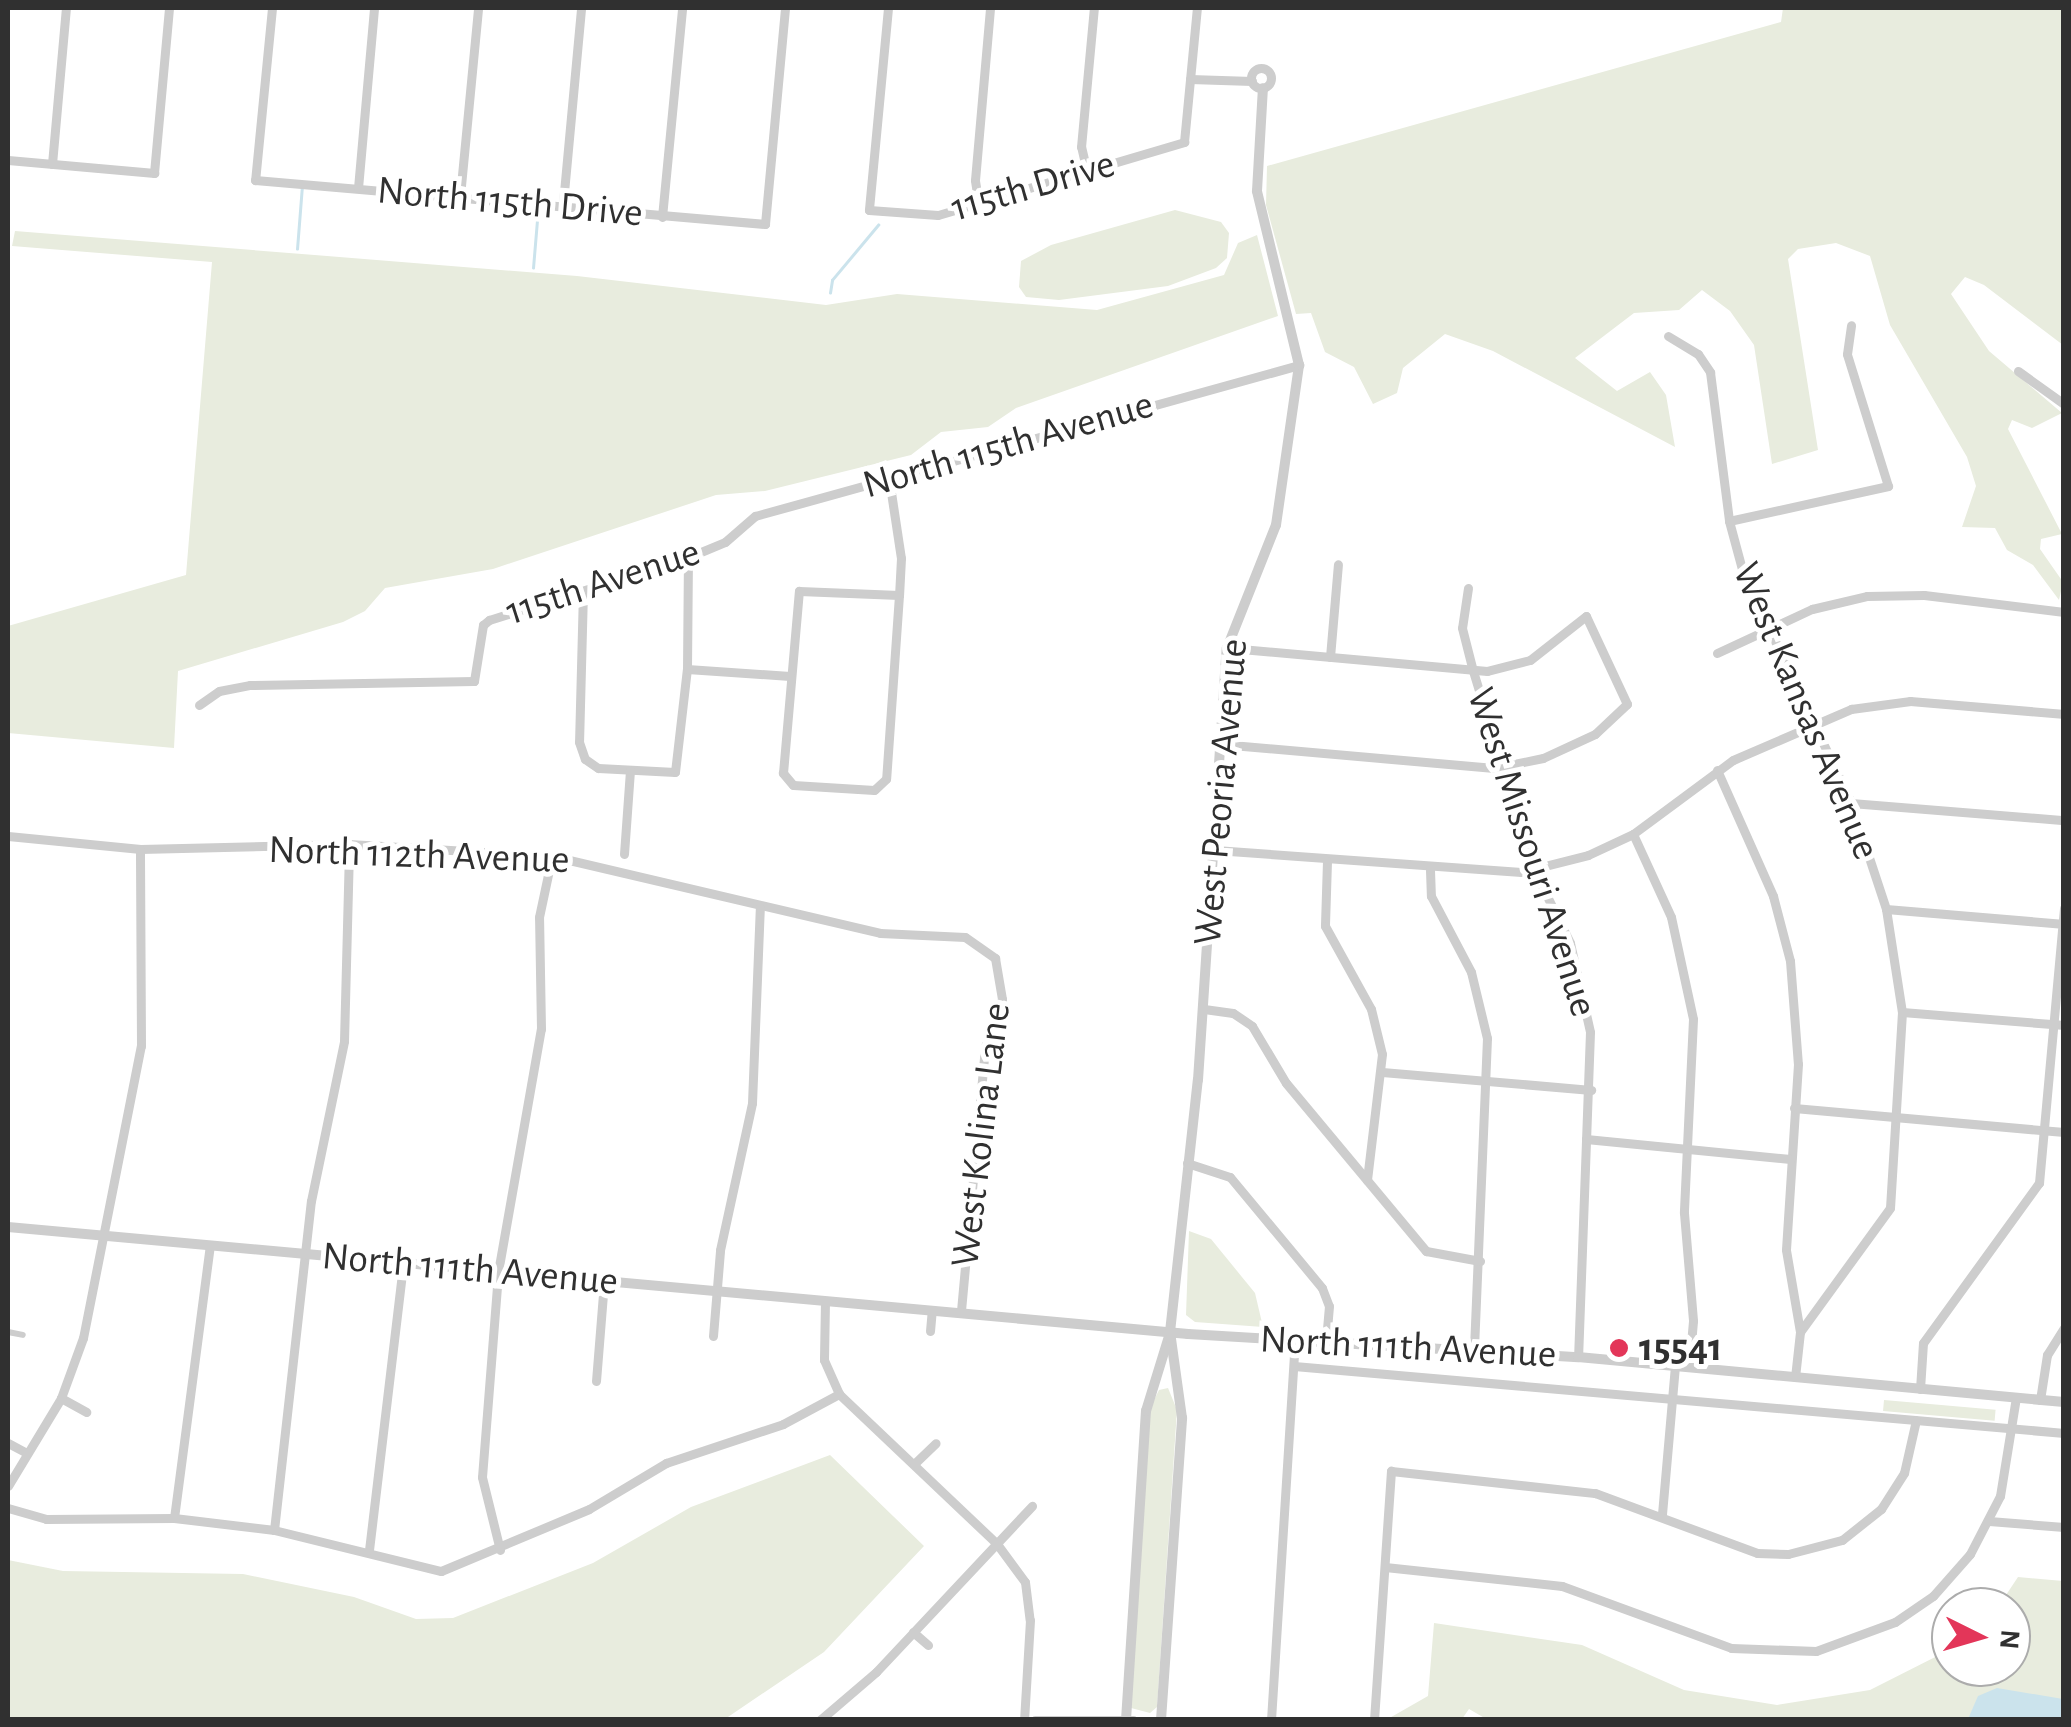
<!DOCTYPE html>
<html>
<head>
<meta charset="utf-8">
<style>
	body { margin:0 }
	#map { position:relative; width:2071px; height:1727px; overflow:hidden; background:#fff; font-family:"Alegreya Sans",sans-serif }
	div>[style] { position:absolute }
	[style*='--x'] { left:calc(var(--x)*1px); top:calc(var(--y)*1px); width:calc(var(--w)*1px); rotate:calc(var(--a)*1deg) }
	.green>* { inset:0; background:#e8ecde; transform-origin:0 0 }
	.water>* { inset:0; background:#cbe3ec }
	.stream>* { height:2.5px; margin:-1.25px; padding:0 1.25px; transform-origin:1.25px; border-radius:1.25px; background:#cbe3ec }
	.pedestrian>* { height:6px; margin:-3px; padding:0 3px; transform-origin:3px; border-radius:3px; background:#cdcdcd }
	.minor>* { height:9px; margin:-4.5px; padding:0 4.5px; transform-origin:4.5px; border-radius:4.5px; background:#cdcdcd }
	.minor>.ring { margin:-4.5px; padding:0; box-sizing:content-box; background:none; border:9px solid #cdcdcd; border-radius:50% }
	.tertiary>* { height:10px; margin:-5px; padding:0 5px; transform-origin:5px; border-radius:5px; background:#cdcdcd }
	.dots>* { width:28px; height:28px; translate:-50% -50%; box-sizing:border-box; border:5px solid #fff; border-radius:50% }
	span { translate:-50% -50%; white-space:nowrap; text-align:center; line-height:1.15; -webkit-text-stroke:10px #fff; paint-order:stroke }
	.street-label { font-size:40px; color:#303030 }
	.poi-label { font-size:40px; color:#303030; font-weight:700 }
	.left { translate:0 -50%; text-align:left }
	.frame { position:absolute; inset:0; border:10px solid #303030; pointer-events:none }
	.north { position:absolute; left:1931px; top:1587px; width:100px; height:100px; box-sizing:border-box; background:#fff; border:2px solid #acacac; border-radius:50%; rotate:95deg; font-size:28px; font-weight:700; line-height:40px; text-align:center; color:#303030 }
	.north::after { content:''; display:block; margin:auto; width:35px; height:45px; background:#e33659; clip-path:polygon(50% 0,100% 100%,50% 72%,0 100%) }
</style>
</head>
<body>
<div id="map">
	<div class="green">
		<div style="clip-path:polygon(1783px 8px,2063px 8px,2063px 345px,1984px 285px,1965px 277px,1951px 294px,1989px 351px,2062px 413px,2032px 428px,2012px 420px,2008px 429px,2062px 534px,2041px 539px,2040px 549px,2063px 582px,2059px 600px,2033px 565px,2007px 550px,1995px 528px,1962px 527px,1976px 486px,1967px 457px,1890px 325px,1870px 256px,1836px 243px,1798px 249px,1788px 259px,1818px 450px,1772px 464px,1754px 345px,1730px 311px,1702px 290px,1679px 310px,1634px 313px,1575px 358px,1617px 391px,1650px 372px,1666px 395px,1675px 447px,1493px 351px,1445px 334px,1403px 368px,1397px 393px,1373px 404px,1354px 367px,1325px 352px,1311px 313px,1296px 314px,1266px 205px,1267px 166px,1781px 22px)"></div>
		<div style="clip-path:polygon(1175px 210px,1221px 222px,1229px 233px,1227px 258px,1216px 268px,1168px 286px,1059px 300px,1026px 297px,1019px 287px,1021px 261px,1051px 245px)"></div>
		<div style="clip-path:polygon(15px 231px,577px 276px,826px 305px,897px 294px,1097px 310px,1224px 275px,1238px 243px,1257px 235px,1278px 316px,1016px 408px,988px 427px,941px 432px,911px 455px,765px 491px,716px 495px,493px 569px,385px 588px,365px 611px,343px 622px,178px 671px,174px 748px,8px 733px,8px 626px,186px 575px,212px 262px,12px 246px)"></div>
		<div style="clip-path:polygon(1189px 1231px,1211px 1239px,1255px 1293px,1263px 1327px,1195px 1322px,1186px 1315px)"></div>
		<div style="clip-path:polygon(1168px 1388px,1177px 1410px,1157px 1707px,1150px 1713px,1131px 1708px,1150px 1408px,1159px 1390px)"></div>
		<div style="left:1884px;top:1400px;width:112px;height:11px;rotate:5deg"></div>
		<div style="clip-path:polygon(830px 1455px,924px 1546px,824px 1652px,725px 1719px,8px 1719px,8px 1560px,63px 1571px,243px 1574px,354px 1597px,416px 1619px,453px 1618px,593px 1563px,691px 1507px)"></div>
		<div style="clip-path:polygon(2018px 1577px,2063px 1581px,2063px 1719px,1488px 1720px,1469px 1709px,1462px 1719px,1386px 1720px,1428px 1696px,1434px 1623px,1582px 1645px,1684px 1690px,1777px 1705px,1870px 1690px,1951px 1649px,1951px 1667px,2011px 1667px,2011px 1607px,1998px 1607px)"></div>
	</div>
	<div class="water">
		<div style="clip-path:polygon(1997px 1688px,2063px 1699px,2063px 1719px,1968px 1719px,1978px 1696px)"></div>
	</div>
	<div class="stream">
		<div style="--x:297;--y:249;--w:64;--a:-85.5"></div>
		<div style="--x:533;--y:268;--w:60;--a:-85.2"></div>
		<div style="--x:830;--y:293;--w:13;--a:-81"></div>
		<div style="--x:832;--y:280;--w:72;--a:-50.1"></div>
	</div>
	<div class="pedestrian">
		<div style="--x:8;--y:1332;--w:15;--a:11"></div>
	</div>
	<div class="minor">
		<div style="--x:272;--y:8;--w:173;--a:95.6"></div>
		<div style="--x:255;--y:180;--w:512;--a:4.93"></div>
		<div style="--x:765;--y:224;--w:217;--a:-84.7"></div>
		<div style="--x:888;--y:8;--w:203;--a:95.4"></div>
		<div style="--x:869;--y:210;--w:69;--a:4.1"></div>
		<div style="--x:938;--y:215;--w:257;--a:-16.5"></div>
		<div style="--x:1184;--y:142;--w:135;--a:-84.5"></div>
		<div class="ring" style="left:1251px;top:68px;width:11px;height:11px"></div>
		<div style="--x:1190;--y:79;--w:62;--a:1.8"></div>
		<div style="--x:8;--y:160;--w:147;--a:5.1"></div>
		<div style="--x:154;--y:173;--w:166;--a:-84.8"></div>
		<div style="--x:52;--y:164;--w:157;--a:-84.9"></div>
		<div style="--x:1087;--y:172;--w:26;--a:-103"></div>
		<div style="--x:1081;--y:147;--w:140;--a:-84.7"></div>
		<div style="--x:358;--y:188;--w:181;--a:-84.9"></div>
		<div style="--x:460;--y:196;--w:189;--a:-84.5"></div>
		<div style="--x:563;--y:203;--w:196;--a:-84.7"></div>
		<div style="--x:979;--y:206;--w:26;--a:-99"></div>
		<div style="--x:975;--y:180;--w:173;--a:-85"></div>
		<div style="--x:662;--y:217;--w:210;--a:-84.5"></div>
		<div style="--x:1668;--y:336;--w:35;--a:31"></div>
		<div style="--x:1698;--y:354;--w:22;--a:56"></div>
		<div style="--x:1710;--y:372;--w:150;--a:82.7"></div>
		<div style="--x:1729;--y:521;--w:54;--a:74.9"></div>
		<div style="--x:1743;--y:573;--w:254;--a:64.8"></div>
		<div style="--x:1851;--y:803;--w:112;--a:71.7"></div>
		<div style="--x:1886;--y:909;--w:104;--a:81.2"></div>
		<div style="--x:1902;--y:1012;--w:196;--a:93.5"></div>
		<div style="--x:1890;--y:1208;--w:153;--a:126"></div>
		<div style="--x:1800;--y:1332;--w:45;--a:96.3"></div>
		<div style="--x:2018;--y:371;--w:57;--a:35.7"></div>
		<div style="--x:889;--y:479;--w:80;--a:81.4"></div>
		<div style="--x:901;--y:558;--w:37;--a:93"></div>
		<div style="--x:899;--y:595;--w:184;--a:94"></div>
		<div style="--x:886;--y:779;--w:16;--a:137"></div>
		<div style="--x:874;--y:790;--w:81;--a:-176.5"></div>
		<div style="--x:793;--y:785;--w:16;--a:-130"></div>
		<div style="--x:783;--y:773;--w:183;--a:-85"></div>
		<div style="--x:799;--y:591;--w:100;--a:2.3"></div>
		<div style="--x:1729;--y:521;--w:163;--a:-12.4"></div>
		<div style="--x:1888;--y:486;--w:138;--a:-107.3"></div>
		<div style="--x:1847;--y:354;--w:29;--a:-82"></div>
		<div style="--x:1468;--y:588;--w:40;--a:98.5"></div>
		<div style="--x:1462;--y:628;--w:44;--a:75.7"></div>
		<div style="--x:1473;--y:671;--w:208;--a:73"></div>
		<div style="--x:1534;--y:870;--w:81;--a:63.7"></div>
		<div style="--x:1570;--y:943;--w:91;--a:77.3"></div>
		<div style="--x:1590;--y:1032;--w:325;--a:92.1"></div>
		<div style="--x:583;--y:591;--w:151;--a:91.5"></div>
		<div style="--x:579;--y:742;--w:18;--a:71"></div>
		<div style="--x:585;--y:759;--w:16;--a:35"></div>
		<div style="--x:598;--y:768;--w:77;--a:3"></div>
		<div style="--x:675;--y:772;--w:104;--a:-83.4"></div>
		<div style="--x:687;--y:669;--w:113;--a:-89.5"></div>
		<div style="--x:1717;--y:653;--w:105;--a:-24.9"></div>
		<div style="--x:1812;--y:609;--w:57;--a:-13.3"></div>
		<div style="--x:1867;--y:596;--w:57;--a:-1"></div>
		<div style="--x:1924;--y:595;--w:141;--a:6.9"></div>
		<div style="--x:1330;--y:657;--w:93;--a:-85.1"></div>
		<div style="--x:687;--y:669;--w:103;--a:3.9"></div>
		<div style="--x:199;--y:705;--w:24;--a:-35"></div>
		<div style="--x:219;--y:691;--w:32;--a:-11"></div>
		<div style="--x:250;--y:685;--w:224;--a:-1"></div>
		<div style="--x:474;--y:681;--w:57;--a:-80.9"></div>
		<div style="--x:483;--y:625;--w:8;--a:-40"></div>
		<div style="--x:489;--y:620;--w:204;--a:-17.4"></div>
		<div style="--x:684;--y:559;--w:44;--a:-22.5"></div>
		<div style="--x:725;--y:542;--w:40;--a:-41"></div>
		<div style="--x:755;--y:516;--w:565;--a:-15.51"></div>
		<div style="--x:1220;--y:744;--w:275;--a:5"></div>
		<div style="--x:1494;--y:768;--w:50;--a:-11.5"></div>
		<div style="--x:1543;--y:758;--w:57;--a:-24.8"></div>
		<div style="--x:1595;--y:734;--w:44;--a:-43.2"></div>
		<div style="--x:1627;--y:704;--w:97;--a:-115"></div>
		<div style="--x:1586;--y:616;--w:71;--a:141.8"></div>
		<div style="--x:1530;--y:660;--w:44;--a:165.7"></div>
		<div style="--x:1487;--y:671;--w:261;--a:-174.9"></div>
		<div style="--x:1717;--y:770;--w:138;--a:66"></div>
		<div style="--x:1773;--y:896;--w:67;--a:75.3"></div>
		<div style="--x:1790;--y:961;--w:103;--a:85.6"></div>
		<div style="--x:1798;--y:1064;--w:186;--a:93.7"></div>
		<div style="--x:1786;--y:1250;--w:83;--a:80.3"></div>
		<div style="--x:1851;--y:803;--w:214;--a:4.6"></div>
		<div style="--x:1633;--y:834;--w:91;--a:65.4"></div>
		<div style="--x:1671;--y:917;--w:104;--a:77.8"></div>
		<div style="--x:1693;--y:1019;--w:194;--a:92.7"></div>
		<div style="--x:1684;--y:1213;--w:108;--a:85.2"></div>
		<div style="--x:1693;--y:1321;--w:46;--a:95"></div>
		<div style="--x:8;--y:836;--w:133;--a:5.6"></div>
		<div style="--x:140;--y:849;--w:209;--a:-1.4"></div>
		<div style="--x:349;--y:844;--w:203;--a:3.4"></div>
		<div style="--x:552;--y:856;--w:337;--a:13.2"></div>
		<div style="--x:880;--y:933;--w:85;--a:2.7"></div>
		<div style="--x:965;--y:937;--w:37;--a:35"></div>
		<div style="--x:995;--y:958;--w:42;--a:80.3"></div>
		<div style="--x:1002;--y:999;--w:51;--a:109.5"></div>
		<div style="--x:985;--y:1047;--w:266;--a:95.2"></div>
		<div style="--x:1215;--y:850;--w:307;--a:4.1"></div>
		<div style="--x:1521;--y:872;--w:69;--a:-14.2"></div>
		<div style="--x:1588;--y:855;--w:50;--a:-25"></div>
		<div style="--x:1633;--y:834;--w:124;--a:-36.5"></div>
		<div style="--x:1733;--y:760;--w:129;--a:-23.4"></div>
		<div style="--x:1851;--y:709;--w:60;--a:-7.7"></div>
		<div style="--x:1910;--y:701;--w:155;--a:4.8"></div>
		<div style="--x:624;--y:854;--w:84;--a:-85.9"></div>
		<div style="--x:1327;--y:861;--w:65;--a:91.8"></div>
		<div style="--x:1325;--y:926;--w:95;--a:61"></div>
		<div style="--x:1371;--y:1009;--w:46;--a:76.3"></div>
		<div style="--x:1382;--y:1054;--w:127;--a:96.8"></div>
		<div style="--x:1430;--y:870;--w:26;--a:88"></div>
		<div style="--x:1431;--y:896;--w:86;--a:62.2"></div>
		<div style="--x:1471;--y:972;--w:68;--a:76.4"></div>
		<div style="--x:1487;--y:1038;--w:311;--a:92.4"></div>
		<div style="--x:1886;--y:909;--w:179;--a:4.8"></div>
		<div style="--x:1204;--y:1009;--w:29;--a:8"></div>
		<div style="--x:1233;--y:1013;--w:23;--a:34"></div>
		<div style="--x:1252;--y:1026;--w:66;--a:59.2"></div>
		<div style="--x:1286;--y:1083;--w:219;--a:50.2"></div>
		<div style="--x:1426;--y:1251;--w:55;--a:10.5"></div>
		<div style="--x:1902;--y:1012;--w:163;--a:4.6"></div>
		<div style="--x:1382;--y:1072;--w:210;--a:4.9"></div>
		<div style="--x:1794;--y:1108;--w:271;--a:5.1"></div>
		<div style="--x:1586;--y:1139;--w:205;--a:5.6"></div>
		<div style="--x:1187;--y:1163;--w:45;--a:18"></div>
		<div style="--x:1230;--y:1177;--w:144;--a:50.3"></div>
		<div style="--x:1322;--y:1288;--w:19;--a:69"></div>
		<div style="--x:1329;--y:1306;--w:36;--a:95"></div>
		<div style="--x:825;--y:1301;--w:59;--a:91"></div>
		<div style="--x:824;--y:1360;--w:37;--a:66"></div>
		<div style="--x:839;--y:1394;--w:218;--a:43.5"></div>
		<div style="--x:997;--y:1544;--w:47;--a:53.6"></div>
		<div style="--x:1025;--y:1582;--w:38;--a:83"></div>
		<div style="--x:1030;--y:1620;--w:100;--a:93.4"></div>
		<div style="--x:930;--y:1331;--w:21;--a:-85"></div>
		<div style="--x:713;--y:1336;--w:86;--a:-85.3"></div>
		<div style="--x:720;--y:1250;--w:150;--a:-77.7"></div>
		<div style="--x:752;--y:1103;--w:195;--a:-87.7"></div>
		<div style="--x:1294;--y:1366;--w:773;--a:4.97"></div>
		<div style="--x:596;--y:1381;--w:99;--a:-85.4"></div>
		<div style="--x:1920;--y:1389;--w:46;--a:-86.3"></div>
		<div style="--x:1923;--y:1343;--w:198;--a:-54.1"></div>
		<div style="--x:2039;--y:1183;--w:276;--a:-84.8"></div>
		<div style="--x:61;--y:1398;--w:29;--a:29"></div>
		<div style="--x:2040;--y:1400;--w:46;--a:-81.2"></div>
		<div style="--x:2047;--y:1355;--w:32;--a:-58"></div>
		<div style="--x:8;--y:1443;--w:21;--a:28"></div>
		<div style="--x:914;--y:1464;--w:30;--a:-44"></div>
		<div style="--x:8;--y:1486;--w:103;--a:-58.9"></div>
		<div style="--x:61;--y:1398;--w:64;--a:-69.9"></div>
		<div style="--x:83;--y:1338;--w:298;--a:-78.8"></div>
		<div style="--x:141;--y:1046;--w:197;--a:-90.3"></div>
		<div style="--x:8;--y:1508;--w:40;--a:16"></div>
		<div style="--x:46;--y:1519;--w:128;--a:-0.4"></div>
		<div style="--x:174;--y:1518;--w:101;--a:6.8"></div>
		<div style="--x:274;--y:1530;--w:172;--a:13.8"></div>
		<div style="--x:441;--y:1571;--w:160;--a:-22.7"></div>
		<div style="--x:589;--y:1509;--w:90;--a:-30.9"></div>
		<div style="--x:666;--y:1463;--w:123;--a:-18.4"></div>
		<div style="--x:783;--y:1424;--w:64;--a:-28.2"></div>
		<div style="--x:1662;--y:1514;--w:149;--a:-85"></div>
		<div style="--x:174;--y:1518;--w:275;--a:-82.5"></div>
		<div style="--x:1989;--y:1521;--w:75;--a:4.6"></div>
		<div style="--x:274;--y:1530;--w:331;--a:-83.6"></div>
		<div style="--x:311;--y:1201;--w:163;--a:-78.3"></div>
		<div style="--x:344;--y:1041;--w:197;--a:-88.5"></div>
		<div style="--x:369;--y:1550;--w:289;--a:-83.2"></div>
		<div style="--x:500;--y:1550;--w:75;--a:-103.9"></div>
		<div style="--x:482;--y:1477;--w:206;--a:-85.5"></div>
		<div style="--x:498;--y:1272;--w:247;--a:-80"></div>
		<div style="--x:541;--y:1029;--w:112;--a:-91"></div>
		<div style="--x:539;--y:917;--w:62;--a:-78"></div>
		<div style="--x:1385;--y:1567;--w:178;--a:6.1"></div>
		<div style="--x:1562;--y:1586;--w:180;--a:20.1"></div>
		<div style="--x:1731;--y:1648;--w:85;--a:2"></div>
		<div style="--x:1816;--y:1651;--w:84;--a:-20.2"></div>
		<div style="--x:1895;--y:1622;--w:46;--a:-34.4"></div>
		<div style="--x:1933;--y:1596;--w:56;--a:-48.6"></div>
		<div style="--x:1970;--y:1554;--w:65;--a:-62.7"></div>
		<div style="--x:2000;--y:1496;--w:100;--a:-80.8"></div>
		<div style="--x:913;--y:1632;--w:20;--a:41"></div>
		<div style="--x:820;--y:1720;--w:74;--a:-40.6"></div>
		<div style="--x:876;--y:1672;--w:228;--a:-46.8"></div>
		<div style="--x:1035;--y:1720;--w:98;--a:0"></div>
		<div style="--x:1271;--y:1720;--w:380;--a:-86.4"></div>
		<div style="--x:1374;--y:1720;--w:250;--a:-86.1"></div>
		<div style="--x:1391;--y:1471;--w:205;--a:6.2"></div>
		<div style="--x:1595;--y:1493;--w:173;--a:20.3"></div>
		<div style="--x:1757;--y:1553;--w:31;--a:2"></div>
		<div style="--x:1788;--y:1554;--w:56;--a:-14.5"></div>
		<div style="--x:1842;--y:1540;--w:50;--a:-38.5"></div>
		<div style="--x:1881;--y:1509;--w:43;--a:-57.4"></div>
		<div style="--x:1904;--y:1473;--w:54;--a:-77.2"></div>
	</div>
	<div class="tertiary">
		<div style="--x:8;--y:1227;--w:1185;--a:5.18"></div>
		<div style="--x:1188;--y:1334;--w:391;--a:3.4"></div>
		<div style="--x:1578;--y:1357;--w:488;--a:5.3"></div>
		<div style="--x:1126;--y:1720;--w:310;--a:-86.3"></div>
		<div style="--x:1146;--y:1411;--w:82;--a:-72.9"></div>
		<div style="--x:1161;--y:1720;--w:303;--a:-86"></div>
		<div style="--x:1182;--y:1418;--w:87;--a:-97.9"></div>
		<div style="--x:1170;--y:1332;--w:254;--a:-83.7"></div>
		<div style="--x:1198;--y:1080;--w:433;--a:-86.2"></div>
		<div style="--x:1227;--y:648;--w:132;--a:-68.3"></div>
		<div style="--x:1276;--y:525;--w:162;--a:-81.8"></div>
		<div style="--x:1299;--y:365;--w:179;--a:-103.6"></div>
		<div style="--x:1257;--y:191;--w:103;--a:-86.7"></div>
	</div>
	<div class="dots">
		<div style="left:1619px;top:1348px;background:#e33659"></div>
	</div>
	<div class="street-label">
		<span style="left:1033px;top:186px;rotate:-16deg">115th Drive</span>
		<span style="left:510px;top:202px;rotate:5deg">North 115th Drive</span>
		<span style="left:1008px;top:445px;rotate:-16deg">North 115th Avenue</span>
		<span style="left:603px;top:582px;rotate:-18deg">115th Avenue</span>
		<span style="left:1806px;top:711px;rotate:67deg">West Kansas Avenue</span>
		<span style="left:1221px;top:792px;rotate:-85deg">West Peoria Avenue</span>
		<span style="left:1532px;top:852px;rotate:72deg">West Missouri Avenue</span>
		<span style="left:419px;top:855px;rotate:2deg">North 112th Avenue</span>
		<span style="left:981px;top:1135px;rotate:-83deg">West Kolina Lane</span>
		<span style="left:470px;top:1269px;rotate:5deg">North 111th Avenue</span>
		<span style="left:1408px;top:1347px;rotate:3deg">North 111th Avenue</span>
	</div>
	<div class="poi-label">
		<span class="left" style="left:1639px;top:1348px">15541</span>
	</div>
	<div class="frame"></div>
	<div class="north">N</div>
</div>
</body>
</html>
